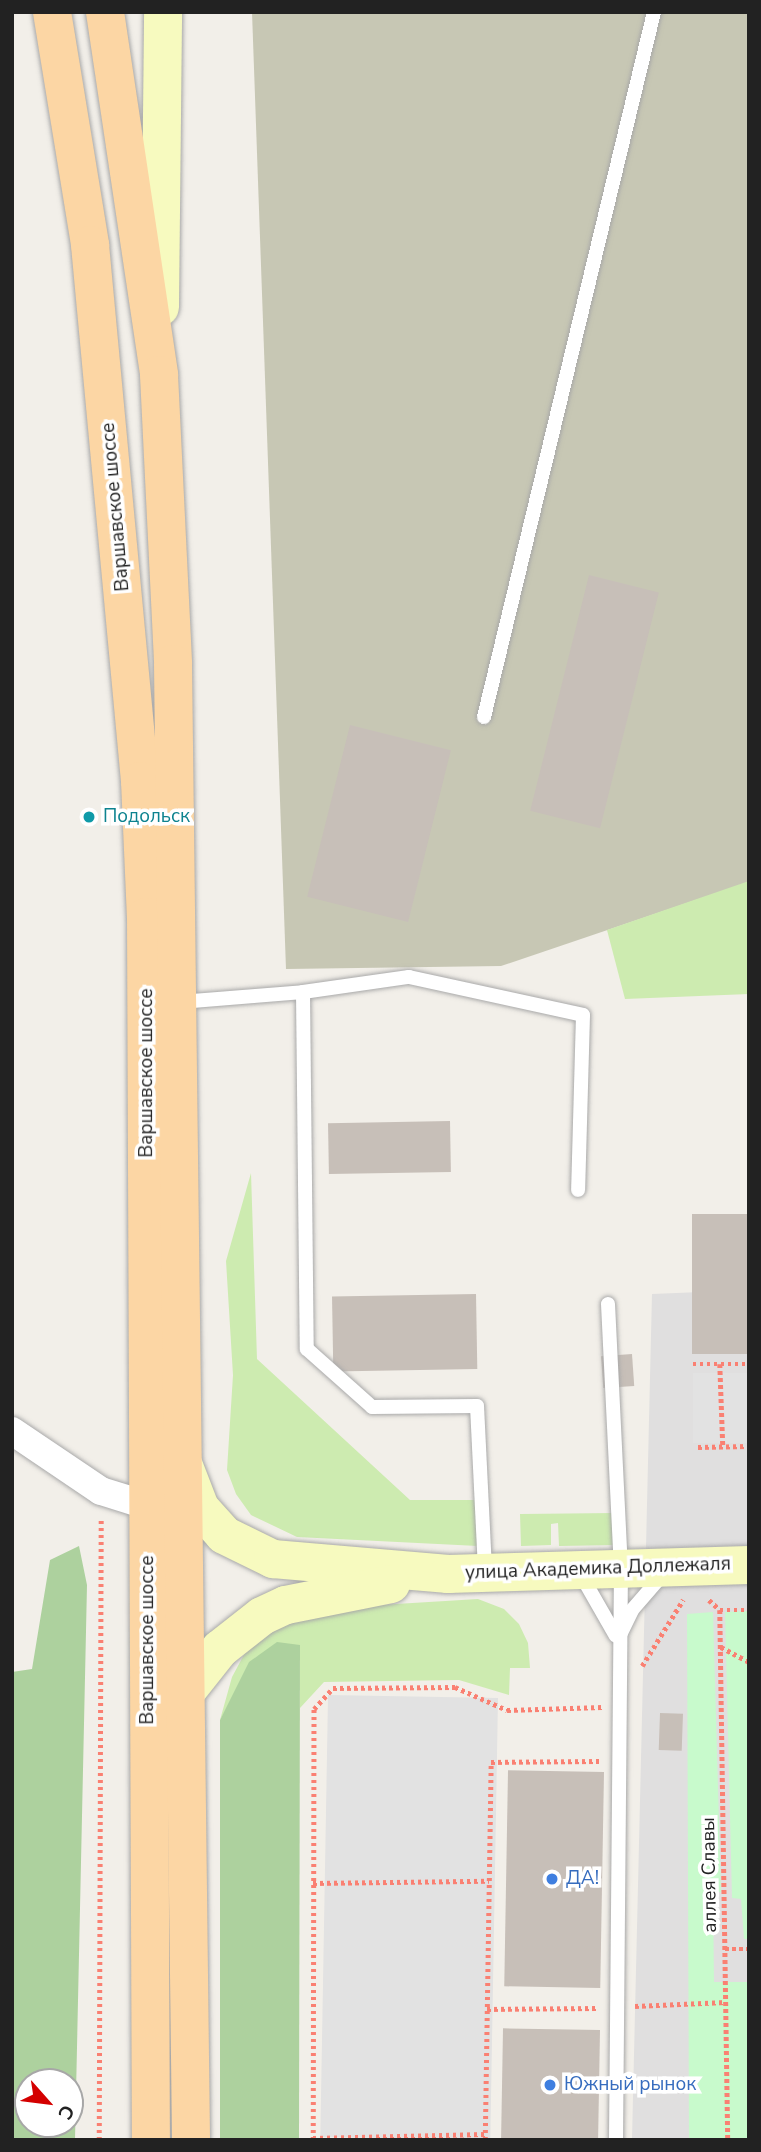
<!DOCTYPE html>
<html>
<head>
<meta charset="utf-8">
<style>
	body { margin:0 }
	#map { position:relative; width:761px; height:2152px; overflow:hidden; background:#f2efe9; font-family:"Nunito Sans",sans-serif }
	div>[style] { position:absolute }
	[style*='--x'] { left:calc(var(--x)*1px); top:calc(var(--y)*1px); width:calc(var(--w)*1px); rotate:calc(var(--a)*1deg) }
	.residential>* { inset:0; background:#e0dfdf }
	.construction>* { inset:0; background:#c7c7b4 }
	.grass>* { inset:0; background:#cdebb0 }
	.forest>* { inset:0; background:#add19e }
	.park>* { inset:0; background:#c8facc }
	.parking>* { inset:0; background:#e2e2e2; transform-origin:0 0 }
	.building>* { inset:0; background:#c7bfb8; transform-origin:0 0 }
	.path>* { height:4.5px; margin-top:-2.25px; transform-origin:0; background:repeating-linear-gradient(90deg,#fa8072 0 3.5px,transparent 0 7px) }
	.roads { filter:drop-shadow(0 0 2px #a9a9a9) drop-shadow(0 0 2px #a9a9a9) }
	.service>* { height:14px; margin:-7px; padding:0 7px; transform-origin:7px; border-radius:7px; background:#fff }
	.minor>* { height:28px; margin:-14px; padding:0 14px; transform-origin:14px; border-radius:14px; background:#fff }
	.secondary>* { height:38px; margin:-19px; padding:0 19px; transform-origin:19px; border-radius:19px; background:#f7fabf }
	.primary>* { height:38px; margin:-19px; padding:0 19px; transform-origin:19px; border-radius:19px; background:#fcd6a4 }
	.dots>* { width:19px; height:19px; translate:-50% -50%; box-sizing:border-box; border:4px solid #fff; border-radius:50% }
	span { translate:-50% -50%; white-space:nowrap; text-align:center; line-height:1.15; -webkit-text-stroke:7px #fff; paint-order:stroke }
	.street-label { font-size:19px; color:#222 }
	.culture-label { font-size:19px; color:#0d838f }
	.left { translate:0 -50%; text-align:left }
	.shop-label { font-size:19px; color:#366cbe }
	.frame { position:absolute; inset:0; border:14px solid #222; pointer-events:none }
	.north { position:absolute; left:14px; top:2068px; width:70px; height:70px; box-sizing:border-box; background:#fff; border:2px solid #a7a7a7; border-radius:50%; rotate:118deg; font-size:19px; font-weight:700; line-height:28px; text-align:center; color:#222 }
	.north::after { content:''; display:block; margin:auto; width:24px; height:32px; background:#d40000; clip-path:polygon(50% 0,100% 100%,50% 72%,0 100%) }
</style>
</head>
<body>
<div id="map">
	<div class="residential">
		<div style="clip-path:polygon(749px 1290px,749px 2140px,632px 2140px,652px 1294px)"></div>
	</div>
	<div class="construction">
		<div style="clip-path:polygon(252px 12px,749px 12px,749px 882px,501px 966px,286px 969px)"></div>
	</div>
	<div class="grass">
		<div style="clip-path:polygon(749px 881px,749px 994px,625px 999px,607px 930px)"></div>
		<div style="clip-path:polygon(251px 1173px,257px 1359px,410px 1500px,484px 1500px,478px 1546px,297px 1537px,251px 1515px,236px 1494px,227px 1470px,233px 1375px,226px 1261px)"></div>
		<div style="clip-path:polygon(615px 1513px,615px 1545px,559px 1546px,558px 1523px,551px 1524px,551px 1545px,521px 1546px,520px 1514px)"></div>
		<div style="clip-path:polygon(478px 1599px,504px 1609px,519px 1624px,528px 1643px,530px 1668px,510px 1668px,509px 1695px,459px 1680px,324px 1682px,300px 1708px,300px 1645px,256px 1657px,220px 1720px,232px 1677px,253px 1638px,314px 1609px)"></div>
	</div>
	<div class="forest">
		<div style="clip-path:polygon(evenodd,79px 1546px,87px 1585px,75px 2140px,12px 2140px,12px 1672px,32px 1669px,50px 1560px,79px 1546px,28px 2082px,70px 2082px,70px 2124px,28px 2124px,28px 2082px)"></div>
		<div style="clip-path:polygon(277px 1642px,300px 1645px,299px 2140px,220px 2140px,220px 1720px,249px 1662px)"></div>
	</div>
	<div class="park">
		<div style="clip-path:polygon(749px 1611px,749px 1939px,744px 1939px,741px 1899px,732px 1898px,725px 1612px)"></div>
		<div style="clip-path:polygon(713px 1612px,721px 1892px,713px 1892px,714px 1982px,749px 1982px,749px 2140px,689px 2140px,687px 1614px)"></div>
	</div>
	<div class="parking">
		<div style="left:749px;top:1373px;width:70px;height:56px;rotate:90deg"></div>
		<div style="left:498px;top:1698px;width:442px;height:170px;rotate:91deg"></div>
	</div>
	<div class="building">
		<div style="left:589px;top:575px;width:72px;height:243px;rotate:14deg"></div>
		<div style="left:350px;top:725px;width:104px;height:177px;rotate:14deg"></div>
		<div style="left:450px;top:1121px;width:51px;height:122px;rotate:89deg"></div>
		<div style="left:749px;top:1214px;width:140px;height:57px;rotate:90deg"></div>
		<div style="left:476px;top:1294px;width:75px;height:144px;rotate:89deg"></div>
		<div style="left:632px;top:1354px;width:32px;height:31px;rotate:86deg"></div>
		<div style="left:660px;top:1713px;width:23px;height:37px;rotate:2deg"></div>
		<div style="left:604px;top:1772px;width:216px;height:96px;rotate:91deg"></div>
		<div style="left:600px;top:2030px;width:110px;height:97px;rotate:91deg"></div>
	</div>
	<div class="path">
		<div style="--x:693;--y:1364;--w:56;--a:0"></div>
		<div style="--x:720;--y:1364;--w:83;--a:87.9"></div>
		<div style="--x:698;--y:1447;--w:51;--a:-1.1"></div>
		<div style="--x:709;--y:1600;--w:15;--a:42"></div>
		<div style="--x:720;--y:1610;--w:29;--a:0"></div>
		<div style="--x:720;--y:1610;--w:530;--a:89.14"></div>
		<div style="--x:721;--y:1647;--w:32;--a:28"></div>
		<div style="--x:642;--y:1666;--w:78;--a:-58.2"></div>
		<div style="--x:313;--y:1883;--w:176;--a:-0.7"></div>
		<div style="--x:725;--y:1949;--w:24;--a:0"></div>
		<div style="--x:635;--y:2006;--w:91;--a:-2.5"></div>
		<div style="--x:487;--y:2009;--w:111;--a:-0.5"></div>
		<div style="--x:313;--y:2138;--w:172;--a:-1.3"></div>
		<div style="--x:99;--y:2140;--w:623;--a:-89.82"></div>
		<div style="--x:313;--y:2140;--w:431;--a:-89.9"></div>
		<div style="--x:314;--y:1709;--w:28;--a:-48"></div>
		<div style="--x:333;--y:1688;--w:122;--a:-0.5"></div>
		<div style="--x:455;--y:1687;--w:57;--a:23.9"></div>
		<div style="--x:507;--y:1710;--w:95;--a:-1.8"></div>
		<div style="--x:485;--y:2140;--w:378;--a:-89.1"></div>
		<div style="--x:491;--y:1762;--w:108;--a:-0.5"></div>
	</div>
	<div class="roads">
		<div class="service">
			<div style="--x:484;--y:717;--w:725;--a:-76.44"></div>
			<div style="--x:303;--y:992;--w:107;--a:-8.1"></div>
			<div style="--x:409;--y:977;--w:178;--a:12.3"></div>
			<div style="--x:583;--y:1015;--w:175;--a:91.6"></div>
			<div style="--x:180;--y:1002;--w:123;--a:-4.6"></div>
			<div style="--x:303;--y:992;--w:357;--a:89.4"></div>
			<div style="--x:307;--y:1349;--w:87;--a:41.7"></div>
			<div style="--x:372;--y:1407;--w:105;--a:-0.5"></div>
			<div style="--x:477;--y:1406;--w:164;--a:87.2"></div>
			<div style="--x:608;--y:1304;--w:263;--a:87.2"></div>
			<div style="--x:621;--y:1567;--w:573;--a:90.5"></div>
			<div style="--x:581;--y:1575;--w:70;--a:60.2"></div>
			<div style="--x:621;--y:1633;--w:25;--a:-64"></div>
			<div style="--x:632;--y:1610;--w:49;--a:-49.1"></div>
		</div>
		<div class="minor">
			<div style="--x:12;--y:1431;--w:107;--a:34"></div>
			<div style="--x:101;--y:1491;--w:50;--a:17.4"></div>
		</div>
		<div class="secondary">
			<div style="--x:160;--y:307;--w:295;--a:-89.4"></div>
			<div style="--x:182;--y:1461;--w:50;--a:69"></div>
			<div style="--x:200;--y:1508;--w:36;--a:48"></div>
			<div style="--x:224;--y:1535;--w:55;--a:26.1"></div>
			<div style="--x:273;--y:1559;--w:176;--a:4.9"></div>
			<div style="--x:448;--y:1574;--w:301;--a:-1.7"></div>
			<div style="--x:182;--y:1697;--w:61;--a:-51.6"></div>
			<div style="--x:220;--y:1649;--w:53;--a:-38.2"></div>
			<div style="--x:262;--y:1616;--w:26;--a:-25"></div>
			<div style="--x:286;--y:1605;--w:107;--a:-11.3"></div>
		</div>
		<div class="primary">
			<div style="--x:52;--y:12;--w:236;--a:80.7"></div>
			<div style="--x:90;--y:245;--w:538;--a:84.67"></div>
			<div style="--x:140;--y:781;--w:136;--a:87.5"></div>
			<div style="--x:146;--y:917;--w:1223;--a:89.77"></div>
			<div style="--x:105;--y:12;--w:367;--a:81.5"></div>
			<div style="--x:159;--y:375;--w:289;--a:87.2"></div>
			<div style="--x:173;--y:664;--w:1476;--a:89.3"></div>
		</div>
	</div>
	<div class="dots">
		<div style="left:89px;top:817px;background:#0f9aa8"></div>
		<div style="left:552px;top:1879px;background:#3f7fe0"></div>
		<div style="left:550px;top:2085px;background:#3f7fe0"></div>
	</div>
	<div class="street-label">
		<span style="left:116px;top:507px;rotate:-95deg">Варшавское шоссе</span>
		<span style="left:147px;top:1073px;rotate:-90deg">Варшавское шоссе</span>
		<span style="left:598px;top:1569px;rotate:-2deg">улица Академика Доллежаля</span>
		<span style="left:148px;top:1640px;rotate:-90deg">Варшавское шоссе</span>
		<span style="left:710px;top:1875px;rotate:-91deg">аллея Славы</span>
	</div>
	<div class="culture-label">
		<span class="left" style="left:103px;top:817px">Подольск</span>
	</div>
	<div class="shop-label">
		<span class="left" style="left:566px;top:1879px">ДА!</span>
		<span class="left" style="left:564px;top:2085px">Южный рынок</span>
	</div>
	<div class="frame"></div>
	<div class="north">С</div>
</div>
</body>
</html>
